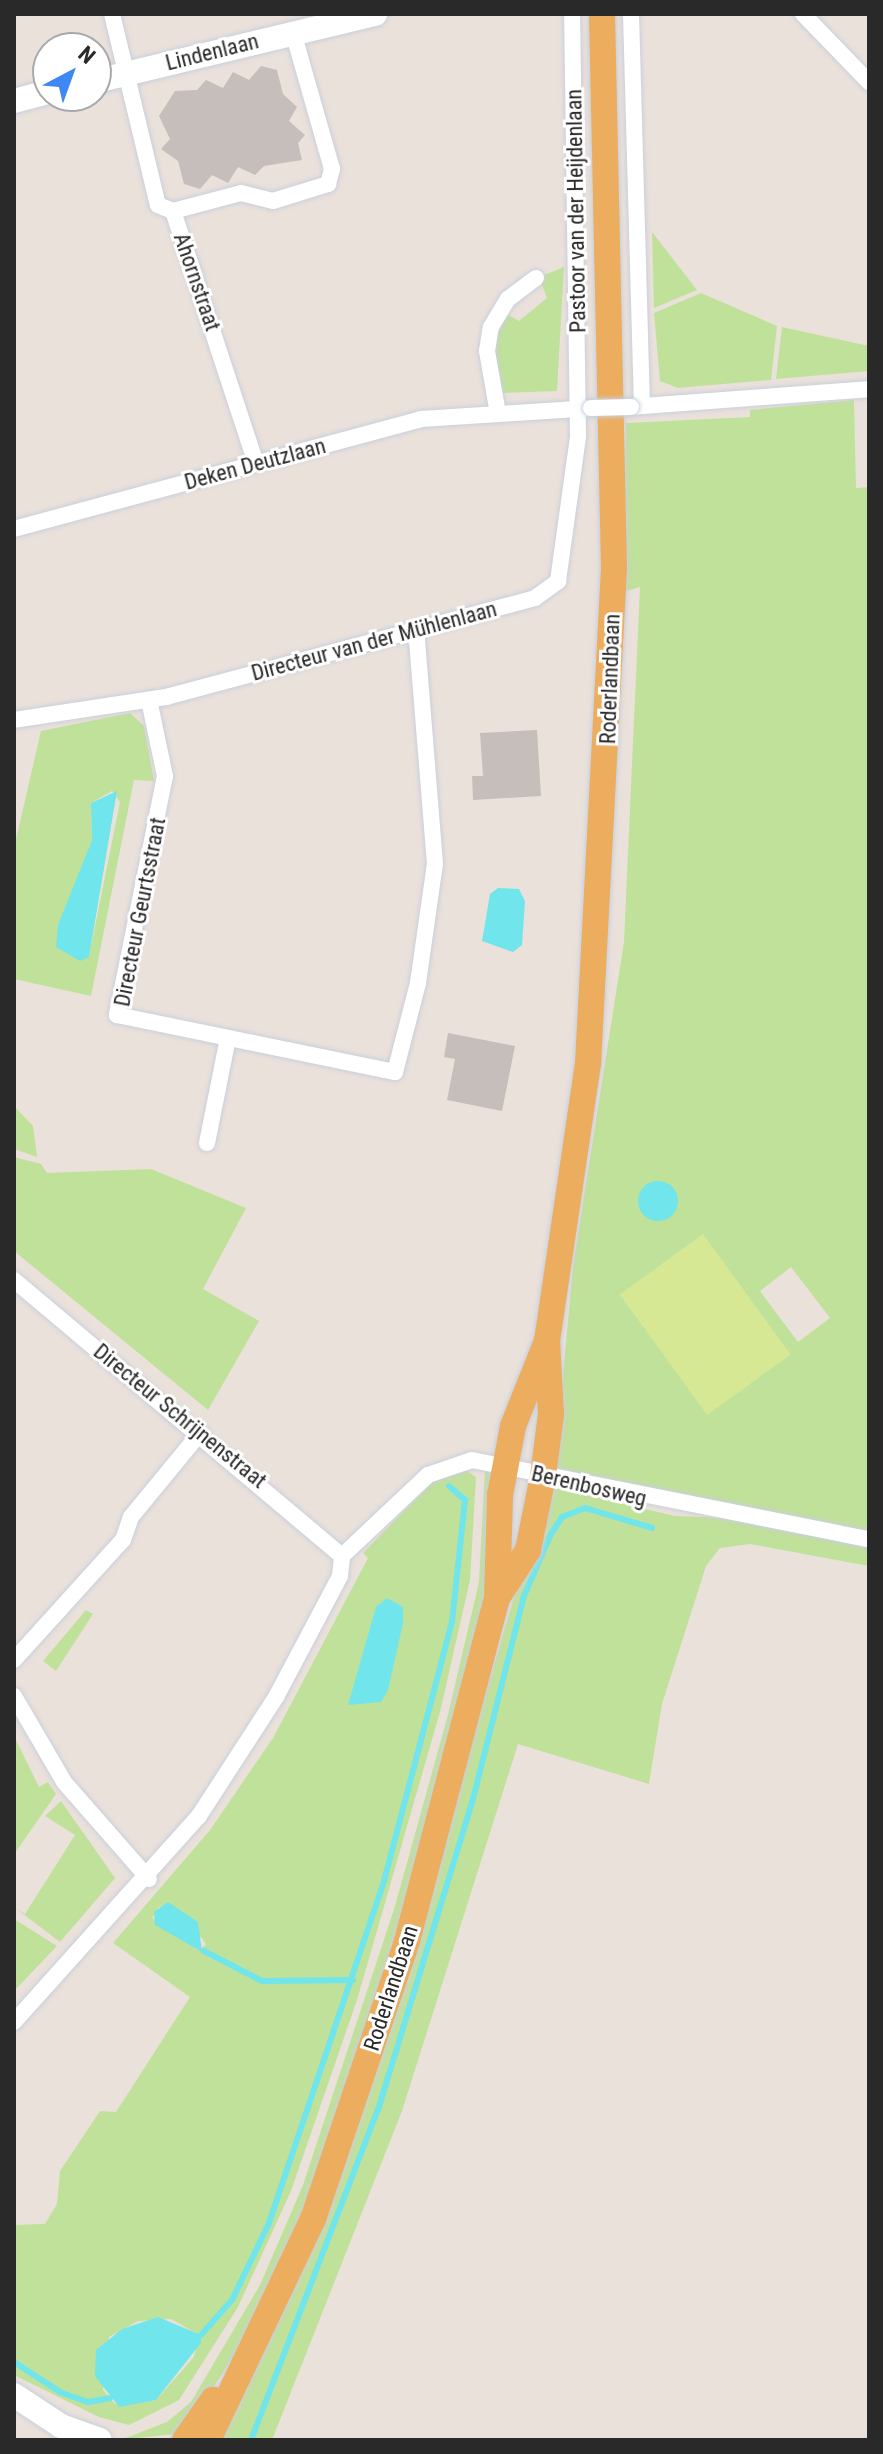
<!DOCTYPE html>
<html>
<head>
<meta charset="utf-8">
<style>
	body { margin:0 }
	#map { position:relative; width:883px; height:2454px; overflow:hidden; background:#ebe1db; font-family:"Roboto Condensed",sans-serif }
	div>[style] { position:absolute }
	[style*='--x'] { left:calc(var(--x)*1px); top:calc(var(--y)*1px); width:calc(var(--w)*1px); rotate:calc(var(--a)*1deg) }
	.green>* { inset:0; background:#c0e199 }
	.pitch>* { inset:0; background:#d6e894; transform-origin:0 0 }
	.water>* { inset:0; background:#70e5eb }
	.round { border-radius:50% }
	.stream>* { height:6px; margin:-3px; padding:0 3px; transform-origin:3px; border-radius:3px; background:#70e5eb }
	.building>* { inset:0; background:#c6bebb }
	.roads { filter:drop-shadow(0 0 2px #c9d0db) drop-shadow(0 0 2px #c9d0db) }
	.street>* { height:16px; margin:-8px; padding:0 8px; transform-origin:8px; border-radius:8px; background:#fff }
	.secondary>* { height:24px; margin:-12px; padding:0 12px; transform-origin:12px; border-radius:12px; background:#fff }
	.primary>* { height:26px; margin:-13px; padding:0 13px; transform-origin:13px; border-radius:13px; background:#edad5f }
	.bridges { filter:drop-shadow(0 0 2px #c9d0db) drop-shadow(0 0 2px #c9d0db) }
	.street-bridge>* { height:16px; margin:-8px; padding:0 8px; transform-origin:8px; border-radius:8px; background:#fff }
	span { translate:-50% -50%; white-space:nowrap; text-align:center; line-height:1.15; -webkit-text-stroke:6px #fff; paint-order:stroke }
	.street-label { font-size:22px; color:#292929 }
	.frame { position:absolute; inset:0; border:16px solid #292929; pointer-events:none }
	.north { position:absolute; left:32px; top:32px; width:80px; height:80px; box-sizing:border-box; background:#fff; border:2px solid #a9a9a9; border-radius:50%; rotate:41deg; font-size:22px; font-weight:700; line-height:32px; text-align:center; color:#292929 }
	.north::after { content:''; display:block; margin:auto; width:28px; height:36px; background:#3e87f5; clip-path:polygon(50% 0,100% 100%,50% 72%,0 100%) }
</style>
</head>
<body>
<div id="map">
	<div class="green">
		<div style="clip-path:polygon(652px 232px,697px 290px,654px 308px)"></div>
		<div style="clip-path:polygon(564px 267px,557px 391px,501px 393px,492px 347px,505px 313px,519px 321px,547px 298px,539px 277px)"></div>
		<div style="clip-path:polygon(701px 293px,777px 326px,771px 380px,678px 388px,660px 381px,654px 313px)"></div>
		<div style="clip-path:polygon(782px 327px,869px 346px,869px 371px,776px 379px)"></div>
		<div style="clip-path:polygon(evenodd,854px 400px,856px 488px,869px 487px,869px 1535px,554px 1473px,573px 1266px,624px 942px,640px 587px,623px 592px,626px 423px,750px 417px,750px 410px,854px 400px,791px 1267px,830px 1318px,798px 1342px,760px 1291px,791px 1267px)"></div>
		<div style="clip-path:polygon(evenodd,130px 713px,144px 726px,154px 781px,134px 780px,91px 996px,14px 979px,14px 848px,41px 731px,130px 713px,112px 791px,120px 802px,89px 956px,77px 880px,92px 840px,91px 803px,112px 791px)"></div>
		<div style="clip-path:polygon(14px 1106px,33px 1126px,37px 1157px,14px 1149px)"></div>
		<div style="clip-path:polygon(14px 1157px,41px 1164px,47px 1173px,151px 1169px,246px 1208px,203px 1289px,259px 1321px,208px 1410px,14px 1251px)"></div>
		<div style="clip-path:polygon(evenodd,462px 1468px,476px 1477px,470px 1580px,440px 1712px,357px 2000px,291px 2191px,238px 2307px,179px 2400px,129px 2425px,99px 2417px,14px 2375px,14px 2225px,45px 2224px,57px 2204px,60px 2171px,100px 2111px,116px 2112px,190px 1997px,113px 1943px,210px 1830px,273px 1738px,368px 1558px,363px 1553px,437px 1477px,462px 1468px,159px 1907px,202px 1938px,206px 1945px,198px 1950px,152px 1918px,159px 1907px,462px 1468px,171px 2319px,201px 2336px,193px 2358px,156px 2400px,115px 2404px,103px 2390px,109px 2337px,138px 2321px,171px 2319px)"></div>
		<div style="clip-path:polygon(485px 1471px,498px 1474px,491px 1572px,419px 1867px,305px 2209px,237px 2351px,196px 2414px,175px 2434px,120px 2440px,167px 2422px,191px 2402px,260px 2285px,303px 2185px,395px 1906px,448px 1715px,479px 1582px)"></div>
		<div style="clip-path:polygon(547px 1486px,675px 1516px,728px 1518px,869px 1544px,869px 1566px,750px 1544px,720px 1548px,706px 1566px,662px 1704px,649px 1784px,518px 1744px,402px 2111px,272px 2440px,215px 2440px,360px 2117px)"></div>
		<div style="clip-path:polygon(86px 1610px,93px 1614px,56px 1671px,43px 1661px)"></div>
		<div style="clip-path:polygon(14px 1736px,39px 1787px,48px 1782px,56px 1794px,15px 1853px)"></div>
		<div style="clip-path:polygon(61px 1801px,115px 1878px,60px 1942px,14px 1907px,25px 1914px,75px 1835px,45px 1816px)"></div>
		<div style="clip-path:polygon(14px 1919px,57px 1946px,14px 1991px)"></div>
	</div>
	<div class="pitch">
		<div style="left:703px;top:1234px;width:149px;height:103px;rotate:54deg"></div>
	</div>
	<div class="water">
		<div style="clip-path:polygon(117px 791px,89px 957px,80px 961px,56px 947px,58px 925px,92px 840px,91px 803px)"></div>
		<div style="clip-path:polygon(498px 888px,519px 889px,525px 901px,522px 945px,513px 952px,482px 941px,490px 894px)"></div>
		<div class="round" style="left:638px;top:1181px;width:40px;height:40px"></div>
		<div style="clip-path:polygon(387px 1598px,403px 1607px,403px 1623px,388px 1690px,381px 1702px,348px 1705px,376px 1607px)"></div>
		<div style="clip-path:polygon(168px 1902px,198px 1922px,202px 1952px,155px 1925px,154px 1912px)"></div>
		<div style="clip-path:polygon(158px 2317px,201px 2335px,201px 2343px,156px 2400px,119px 2407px,95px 2376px,96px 2350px,122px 2329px)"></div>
	</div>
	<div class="stream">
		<div style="--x:204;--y:1951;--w:65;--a:27.3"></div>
		<div style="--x:262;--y:1981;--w:91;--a:-0.6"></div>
		<div style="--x:201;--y:2335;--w:47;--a:-48.5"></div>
		<div style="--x:232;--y:2300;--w:85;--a:-64.3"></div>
		<div style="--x:269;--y:2223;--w:361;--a:-71.4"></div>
		<div style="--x:384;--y:1881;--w:268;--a:-75.3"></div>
		<div style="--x:452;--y:1622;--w:123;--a:-83.9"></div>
		<div style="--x:465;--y:1500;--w:21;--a:-139"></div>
		<div style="--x:14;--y:2362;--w:55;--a:33.1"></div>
		<div style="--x:60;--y:2392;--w:30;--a:20"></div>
		<div style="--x:88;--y:2402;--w:22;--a:-10"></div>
		<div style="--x:251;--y:2440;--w:354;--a:-69"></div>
		<div style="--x:378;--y:2110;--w:325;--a:-73"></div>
		<div style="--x:473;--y:1799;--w:209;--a:-75.9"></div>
		<div style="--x:524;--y:1596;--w:68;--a:-66.5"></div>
		<div style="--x:551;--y:1534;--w:20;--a:-57"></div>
		<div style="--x:562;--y:1517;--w:25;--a:-21"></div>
		<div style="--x:585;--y:1508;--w:70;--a:16.6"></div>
	</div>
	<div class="building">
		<div style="clip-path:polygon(261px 66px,277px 70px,283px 94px,297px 107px,289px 121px,305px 135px,298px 143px,302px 160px,264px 166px,255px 175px,238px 167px,228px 183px,212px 175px,200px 189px,184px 184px,178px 161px,161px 149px,170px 139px,159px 116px,175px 91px,197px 90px,206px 80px,223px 88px,233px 72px,249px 80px)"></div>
		<div style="clip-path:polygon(537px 730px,541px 796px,473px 800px,472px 776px,483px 776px,480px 733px)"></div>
		<div style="clip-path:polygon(448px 1033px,515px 1046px,502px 1111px,447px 1100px,455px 1059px,444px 1057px)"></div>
	</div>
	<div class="roads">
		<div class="street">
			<div style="--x:112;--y:14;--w:196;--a:76.5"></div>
			<div style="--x:158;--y:205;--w:16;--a:22"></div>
			<div style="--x:173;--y:211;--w:266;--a:71.8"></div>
			<div style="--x:631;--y:14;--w:392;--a:88.4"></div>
			<div style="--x:803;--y:14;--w:95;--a:45.9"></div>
			<div style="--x:173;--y:211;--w:70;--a:-14.8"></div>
			<div style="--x:241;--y:193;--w:33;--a:14"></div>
			<div style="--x:273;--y:201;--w:58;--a:-17.2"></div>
			<div style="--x:328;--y:184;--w:16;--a:-75"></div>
			<div style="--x:332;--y:169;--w:142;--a:-105.9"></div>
			<div style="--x:631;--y:407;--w:239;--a:-4.3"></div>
			<div style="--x:497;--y:408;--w:58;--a:-100"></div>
			<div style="--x:487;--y:351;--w:24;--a:-81"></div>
			<div style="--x:491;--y:327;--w:33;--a:-59"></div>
			<div style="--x:508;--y:299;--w:35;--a:-37"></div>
			<div style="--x:14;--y:529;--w:422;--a:-15.1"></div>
			<div style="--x:421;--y:419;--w:168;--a:-3.7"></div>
			<div style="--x:149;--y:700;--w:78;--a:78.1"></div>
			<div style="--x:165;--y:776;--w:244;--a:101.4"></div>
			<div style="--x:117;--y:1015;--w:284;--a:11.6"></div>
			<div style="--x:395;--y:1072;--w:92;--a:-75.5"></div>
			<div style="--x:418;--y:983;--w:120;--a:-81.9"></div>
			<div style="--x:435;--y:864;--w:235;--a:-94.6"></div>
			<div style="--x:14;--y:720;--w:154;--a:-8.6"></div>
			<div style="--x:166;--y:697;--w:382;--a:-15"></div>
			<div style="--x:535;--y:598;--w:29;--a:-36"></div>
			<div style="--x:558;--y:581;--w:146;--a:-82.1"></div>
			<div style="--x:578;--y:436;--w:422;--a:-90.8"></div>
			<div style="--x:207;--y:1143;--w:107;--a:-78.7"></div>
			<div style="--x:14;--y:1280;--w:429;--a:40.1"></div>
			<div style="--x:342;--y:1556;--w:118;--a:-43.3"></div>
			<div style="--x:428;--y:1475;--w:46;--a:-18.8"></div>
			<div style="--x:472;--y:1460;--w:405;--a:11.3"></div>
			<div style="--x:14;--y:1660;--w:162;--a:-47.8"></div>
			<div style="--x:123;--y:1540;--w:24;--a:-71"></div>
			<div style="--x:131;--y:1517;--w:109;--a:-50.6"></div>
			<div style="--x:14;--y:1696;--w:99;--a:59.8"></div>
			<div style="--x:64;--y:1782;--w:129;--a:48.8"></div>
			<div style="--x:14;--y:2022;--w:277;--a:-48.1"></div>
			<div style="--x:199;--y:1816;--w:142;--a:-57.1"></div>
			<div style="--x:276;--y:1697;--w:137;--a:-62.1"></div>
			<div style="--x:340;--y:1576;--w:20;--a:-84"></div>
		</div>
		<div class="secondary">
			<div style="--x:96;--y:81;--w:287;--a:-13.5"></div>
			<div style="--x:14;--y:101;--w:35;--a:-15"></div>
			<div style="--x:14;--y:2395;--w:56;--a:33.4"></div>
			<div style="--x:61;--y:2426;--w:41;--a:19.7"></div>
		</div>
		<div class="primary">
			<div style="--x:497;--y:1598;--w:57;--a:-57.1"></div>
			<div style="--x:528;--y:1550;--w:76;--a:-78.5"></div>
			<div style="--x:543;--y:1476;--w:63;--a:-82.6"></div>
			<div style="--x:551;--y:1414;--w:73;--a:-93.1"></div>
			<div style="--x:547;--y:1341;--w:280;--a:-81.6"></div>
			<div style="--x:588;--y:1064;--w:497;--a:-87"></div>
			<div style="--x:614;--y:568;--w:554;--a:-91.24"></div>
			<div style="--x:185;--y:2440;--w:49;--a:-55"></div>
			<div style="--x:208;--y:2440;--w:245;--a:-64.6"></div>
			<div style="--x:313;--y:2219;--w:293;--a:-71.3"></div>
			<div style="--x:407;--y:1941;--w:355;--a:-75.3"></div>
			<div style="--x:497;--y:1598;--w:103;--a:-88.3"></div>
			<div style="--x:500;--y:1495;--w:70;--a:-79.3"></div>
			<div style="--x:513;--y:1426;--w:92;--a:-68.2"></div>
		</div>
	</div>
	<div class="bridges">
		<div class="street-bridge">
			<div style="--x:591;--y:408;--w:40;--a:-1.4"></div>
		</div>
	</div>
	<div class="street-label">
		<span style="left:212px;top:52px;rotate:-14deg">Lindenlaan</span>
		<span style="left:576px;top:211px;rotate:-91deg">Pastoor van der Heijdenlaan</span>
		<span style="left:197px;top:282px;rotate:71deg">Ahornstraat</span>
		<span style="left:255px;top:464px;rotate:-15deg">Deken Deutzlaan</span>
		<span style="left:374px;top:641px;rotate:-15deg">Directeur van der Mühlenlaan</span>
		<span style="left:610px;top:679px;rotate:-88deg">Roderlandbaan</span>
		<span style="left:140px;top:912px;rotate:-79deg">Directeur Geurtsstraat</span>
		<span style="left:180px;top:1416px;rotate:39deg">Directeur Schrijnenstraat</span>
		<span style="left:589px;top:1486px;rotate:13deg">Berenbosweg</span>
		<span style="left:391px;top:1988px;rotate:-72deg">Roderlandbaan</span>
	</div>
	<div class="frame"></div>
	<div class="north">N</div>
</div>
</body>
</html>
